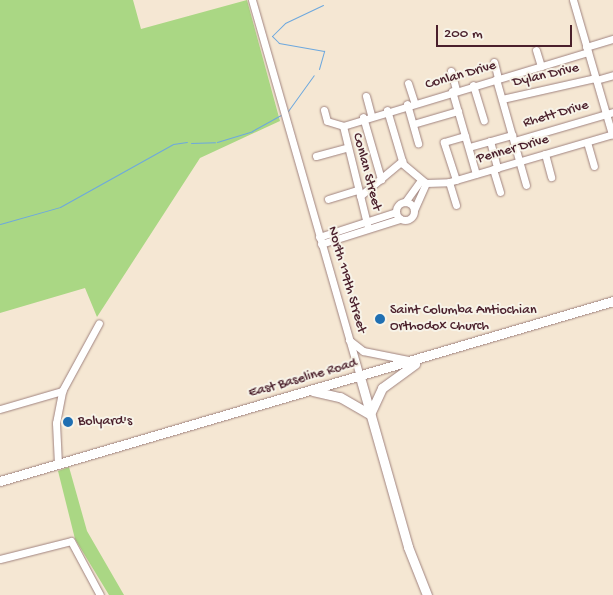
<!DOCTYPE html>
<html>
<head>
<meta charset="utf-8">
<style>
	body { margin:0 }
	#map { position:relative; width:613px; height:595px; overflow:hidden; background:#f5e7d3; font-family:"Gochi Hand",sans-serif }
	div>[style] { position:absolute }
	[style*='--x'] { left:calc(var(--x)*1px); top:calc(var(--y)*1px); width:calc(var(--w)*1px); rotate:calc(var(--a)*1deg) }
	.green>* { inset:0; background:#aad784 }
	.stream>* { height:1px; margin:-0.5px; padding:0 0.5px; transform-origin:0.5px; border-radius:0.5px; background:#6da8de }
	.roads { filter:drop-shadow(0 0 1px #a0837f) drop-shadow(0 0 1px #a0837f) }
	.minor>* { height:7px; margin:-3.5px; padding:0 3.5px; transform-origin:3.5px; border-radius:3.5px; background:#fff }
	.minor>.ring { margin:-3.5px; padding:0; box-sizing:content-box; background:none; border:7px solid #fff; border-radius:50% }
	.major>* { height:9px; margin:-4.5px; padding:0 4.5px; transform-origin:4.5px; border-radius:4.5px; background:#fff }
	.dots>* { width:14px; height:14px; translate:-50% -50%; box-sizing:border-box; border:2px solid #f7f3e8; border-radius:50% }
	span { translate:-50% -50%; white-space:nowrap; text-align:center; line-height:1.15; -webkit-text-stroke:4px #f7f3e8; paint-order:stroke }
	.street-label { font-size:14px; color:#4a1f2b }
	.poi-label { font-size:14px; color:#4a1f2b }
	.left { translate:0 -50%; text-align:left }
	.scale { position:absolute; left:436px; top:25px; width:136px; height:22px; box-sizing:border-box; border:2px solid #4a1f2b; border-top:0; padding-left:6px; font-size:15px; line-height:18px; white-space:nowrap; color:#4a1f2b; -webkit-text-stroke:4px #f7f3e8; paint-order:stroke }
</style>
</head>
<body>
<div id="map">
	<div class="green">
		<div style="clip-path:polygon(0 0,133px 0,141px 29px,247px 0,280px 121px,200px 158px,97px 317px,85px 288px,0 313px)"></div>
		<div style="clip-path:polygon(69px 467px,87px 531px,124px 595px,109px 595px,75px 539px,58px 471px)"></div>
	</div>
	<div class="stream">
		<div style="--x:319;--y:69;--w:19;--a:-74"></div>
		<div style="--x:324;--y:51;--w:46;--a:-169.9"></div>
		<div style="--x:279;--y:43;--w:10;--a:-135"></div>
		<div style="--x:272;--y:36;--w:18;--a:-45"></div>
		<div style="--x:285;--y:23;--w:42;--a:-25.3"></div>
		<div style="--x:288;--y:111;--w:44;--a:-54.2"></div>
		<div style="--x:217;--y:142;--w:37;--a:-17"></div>
		<div style="--x:252;--y:131;--w:33;--a:-29"></div>
		<div style="--x:191;--y:143;--w:24;--a:-2"></div>
		<div style="--x:0;--y:224;--w:62;--a:-15.8"></div>
		<div style="--x:60;--y:207;--w:129;--a:-29.1"></div>
		<div style="--x:173;--y:144;--w:14;--a:-8"></div>
	</div>
	<div class="roads">
		<div class="minor">
			<div style="--x:252;--y:0;--w:392;--a:74"></div>
			<div style="--x:573;--y:0;--w:140;--a:73.8"></div>
			<div style="--x:586;--y:47;--w:28;--a:-17"></div>
			<div style="--x:536;--y:50;--w:17;--a:73"></div>
			<div style="--x:494;--y:62;--w:16;--a:76"></div>
			<div style="--x:451;--y:71;--w:20;--a:75"></div>
			<div style="--x:496;--y:79;--w:110;--a:74.2"></div>
			<div style="--x:596;--y:80;--w:18;--a:-16"></div>
			<div style="--x:408;--y:83;--w:20;--a:72"></div>
			<div style="--x:473;--y:85;--w:37;--a:73"></div>
			<div style="--x:452;--y:91;--w:86;--a:73.9"></div>
			<div style="--x:366;--y:96;--w:20;--a:75"></div>
			<div style="--x:502;--y:99;--w:95;--a:-12.7"></div>
			<div style="--x:407;--y:104;--w:41;--a:74.2"></div>
			<div style="--x:324;--y:110;--w:11;--a:75"></div>
			<div style="--x:327;--y:121;--w:17;--a:17"></div>
			<div style="--x:387;--y:110;--w:56;--a:73.5"></div>
			<div style="--x:403;--y:164;--w:30;--a:40"></div>
			<div style="--x:426;--y:183;--w:23;--a:-2"></div>
			<div style="--x:449;--y:182;--w:171;--a:-16.3"></div>
			<div style="--x:363;--y:117;--w:65;--a:73.8"></div>
			<div style="--x:413;--y:124;--w:47;--a:-16.1"></div>
			<div style="--x:343;--y:126;--w:256;--a:-16.8"></div>
			<div style="--x:343;--y:126;--w:101;--a:76.2"></div>
			<div style="--x:490;--y:141;--w:28;--a:75"></div>
			<div style="--x:514;--y:141;--w:103;--a:-16.3"></div>
			<div style="--x:587;--y:142;--w:25;--a:74"></div>
			<div style="--x:469;--y:147;--w:45;--a:-15.6"></div>
			<div style="--x:545;--y:154;--w:24;--a:75"></div>
			<div style="--x:316;--y:156;--w:31;--a:-15"></div>
			<div style="--x:493;--y:169;--w:24;--a:73"></div>
			<div style="--x:456;--y:180;--w:40;--a:-108"></div>
			<div style="--x:444;--y:142;--w:22;--a:-16"></div>
			<div style="--x:449;--y:182;--w:24;--a:73"></div>
			<div style="--x:360;--y:196;--w:55;--a:-39.8"></div>
			<div style="--x:328;--y:199;--w:31;--a:-17"></div>
			<div class="ring" style="left:396px;top:202px;width:11px;height:11px"></div>
			<div style="--x:405;--y:202;--w:26;--a:-54"></div>
			<div style="--x:414;--y:210;--w:30;--a:-66"></div>
			<div style="--x:319;--y:237;--w:81;--a:-18"></div>
			<div style="--x:321;--y:244;--w:83;--a:-17.6"></div>
			<div style="--x:349;--y:340;--w:18;--a:38"></div>
			<div style="--x:363;--y:351;--w:46;--a:11.3"></div>
			<div style="--x:0;--y:409;--w:65;--a:-16.2"></div>
			<div style="--x:58;--y:464;--w:41;--a:-92.8"></div>
			<div style="--x:56;--y:423;--w:33;--a:-79"></div>
			<div style="--x:62;--y:391;--w:77;--a:-61.4"></div>
			<div style="--x:0;--y:559;--w:73;--a:-14.2"></div>
			<div style="--x:71;--y:541;--w:61;--a:61.8"></div>
		</div>
		<div class="major">
			<div style="--x:360;--y:377;--w:177;--a:74.2"></div>
			<div style="--x:408;--y:547;--w:52;--a:68.4"></div>
			<div style="--x:313;--y:391;--w:28;--a:13"></div>
			<div style="--x:340;--y:397;--w:34;--a:30"></div>
			<div style="--x:370;--y:414;--w:29;--a:-65"></div>
			<div style="--x:382;--y:388;--w:41;--a:-36"></div>
			<div style="--x:0;--y:481;--w:639;--a:-16.36"></div>
		</div>
	</div>
	<div class="dots">
		<div style="left:380px;top:319px;background:#1f6fb2"></div>
		<div style="left:68px;top:422px;background:#1f6fb2"></div>
	</div>
	<div class="street-label">
		<span style="left:461px;top:76px;rotate:-16deg">Conlan Drive</span>
		<span style="left:546px;top:76px;rotate:-13deg">Dylan Drive</span>
		<span style="left:556px;top:115px;rotate:-16deg">Rhett Drive</span>
		<span style="left:513px;top:150px;rotate:-16deg">Penner Drive</span>
		<span style="left:366px;top:172px;rotate:75deg">Conlan Street</span>
		<span style="left:346px;top:280px;rotate:74deg">North 119th Street</span>
		<span style="left:303px;top:379px;rotate:-16deg">East Baseline Road</span>
	</div>
	<div class="poi-label">
		<span class="left" style="left:390px;top:319px">Saint Columba Antiochian<br>Orthodox Church</span>
		<span class="left" style="left:78px;top:422px">Bolyard's</span>
	</div>
	<div class="scale">200 m</div>
</div>
</body>
</html>
